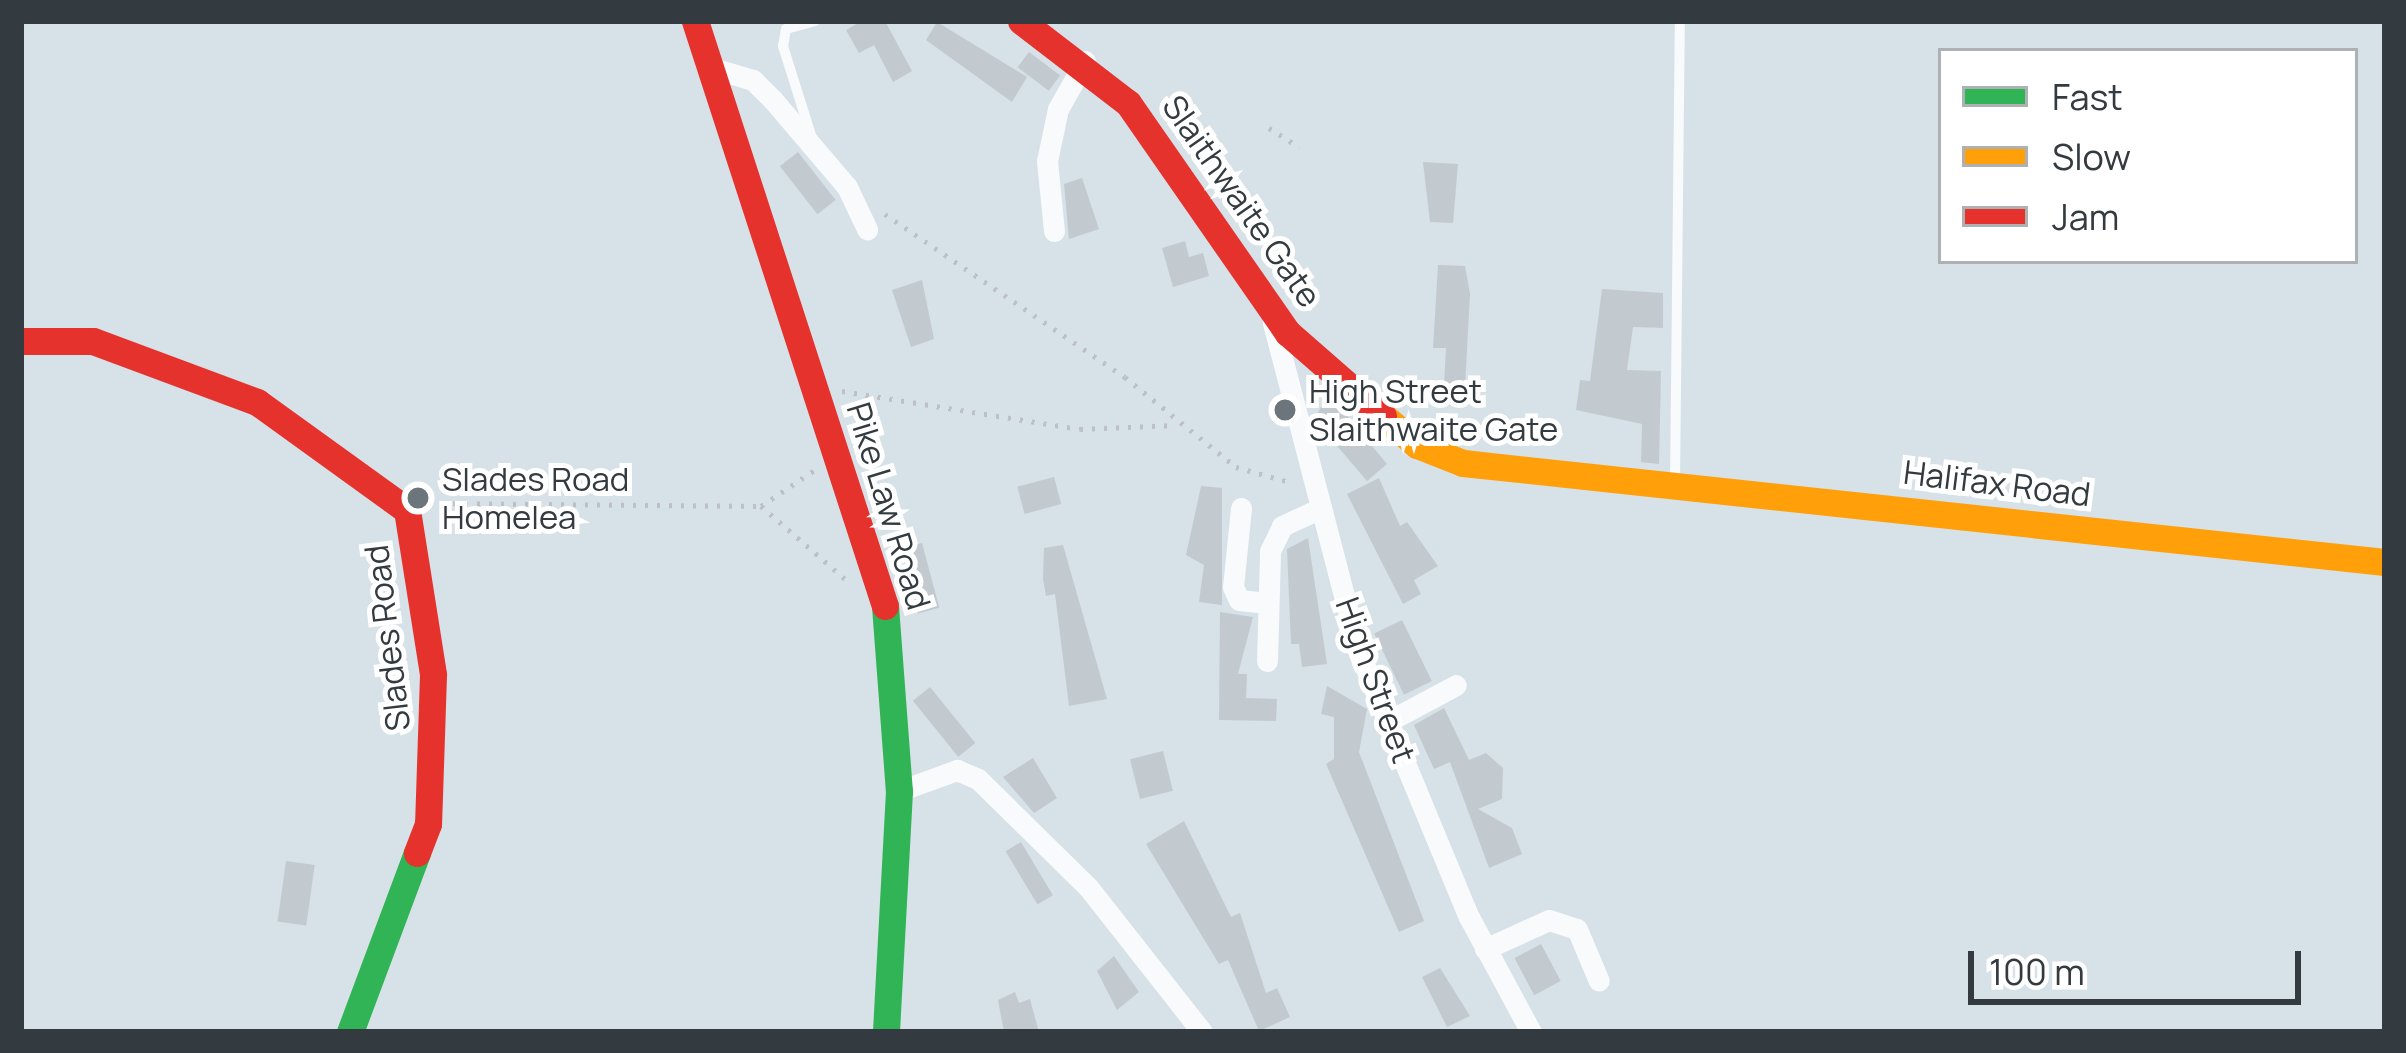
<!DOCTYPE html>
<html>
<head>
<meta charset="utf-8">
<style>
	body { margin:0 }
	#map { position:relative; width:2406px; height:1053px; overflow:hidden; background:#d6e1e8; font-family:Manrope,sans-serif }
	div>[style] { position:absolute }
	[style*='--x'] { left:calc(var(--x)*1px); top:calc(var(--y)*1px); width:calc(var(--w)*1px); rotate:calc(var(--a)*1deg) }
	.building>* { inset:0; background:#c2cad0; transform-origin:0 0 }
	.path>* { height:4.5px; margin-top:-2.25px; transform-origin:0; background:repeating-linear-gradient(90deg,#bdc0c4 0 3px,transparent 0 12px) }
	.lane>* { height:10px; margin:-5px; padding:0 5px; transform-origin:5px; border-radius:5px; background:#f9fafc }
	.street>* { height:21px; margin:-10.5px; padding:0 10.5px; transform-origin:10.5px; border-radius:10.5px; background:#f9fafc }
	.fast>* { height:27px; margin:-13.5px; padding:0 13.5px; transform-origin:13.5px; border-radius:13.5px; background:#30b455 }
	.slow>* { height:27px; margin:-13.5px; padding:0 13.5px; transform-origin:13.5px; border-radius:13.5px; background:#ff9f0a }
	.jam>* { height:27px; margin:-13.5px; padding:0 13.5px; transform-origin:13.5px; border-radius:13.5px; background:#e5322d }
	.dots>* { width:33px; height:33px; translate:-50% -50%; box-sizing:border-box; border:6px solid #fff; border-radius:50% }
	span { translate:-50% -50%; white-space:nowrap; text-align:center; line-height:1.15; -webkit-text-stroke:10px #fff; paint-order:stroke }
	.street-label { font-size:33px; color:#333b40 }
	.poi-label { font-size:33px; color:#333b40 }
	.left { translate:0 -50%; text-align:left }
	.frame { position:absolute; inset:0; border:24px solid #333b40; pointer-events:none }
	.legend { position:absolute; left:1938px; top:48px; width:420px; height:216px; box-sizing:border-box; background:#fff; border:3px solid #adb1b3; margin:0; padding:15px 21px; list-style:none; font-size:36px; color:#333b40 }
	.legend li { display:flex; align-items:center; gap:24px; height:60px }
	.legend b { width:60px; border:3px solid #adb1b3 }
	.scale { position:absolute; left:1968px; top:951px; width:333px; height:54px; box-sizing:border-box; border:6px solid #333b40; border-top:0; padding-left:15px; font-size:36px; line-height:42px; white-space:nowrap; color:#333b40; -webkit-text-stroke:9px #fff; paint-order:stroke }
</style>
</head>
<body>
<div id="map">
	<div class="building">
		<div style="clip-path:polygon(862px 21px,885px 21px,912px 71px,893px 82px,874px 45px,859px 53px,846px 30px)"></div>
		<div style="clip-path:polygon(937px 22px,1027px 77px,1012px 102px,926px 40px)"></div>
		<div style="left:1029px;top:52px;width:39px;height:19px;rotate:37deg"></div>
		<div style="left:798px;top:152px;width:61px;height:23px;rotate:52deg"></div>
		<div style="clip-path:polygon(1423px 162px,1458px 164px,1453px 223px,1430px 222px)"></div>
		<div style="clip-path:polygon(1082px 178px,1099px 229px,1069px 239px,1064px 184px)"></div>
		<div style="clip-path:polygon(1185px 241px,1189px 257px,1203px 253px,1209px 276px,1173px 287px,1162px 248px)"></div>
		<div style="clip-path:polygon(1438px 265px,1465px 266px,1470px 294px,1464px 405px,1443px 404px,1446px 348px,1433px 348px)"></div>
		<div style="clip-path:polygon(922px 280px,934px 339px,911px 347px,892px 290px)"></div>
		<div style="clip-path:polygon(1602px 289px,1663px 293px,1663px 328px,1633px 327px,1627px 370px,1661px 371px,1659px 464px,1641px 462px,1642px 424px,1576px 410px,1580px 380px,1590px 381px)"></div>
		<div style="clip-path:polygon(1329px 394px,1387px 464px,1367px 481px,1314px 419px)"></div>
		<div style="left:1054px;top:477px;width:28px;height:38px;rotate:75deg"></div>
		<div style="clip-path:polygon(1379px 478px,1400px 526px,1407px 522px,1438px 566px,1414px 580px,1421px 594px,1403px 604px,1347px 494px)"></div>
		<div style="clip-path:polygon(1201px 486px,1222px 488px,1222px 605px,1199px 602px,1204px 565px,1186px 555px)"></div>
		<div style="clip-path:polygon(1308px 538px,1327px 664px,1302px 667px,1299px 644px,1291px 644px,1287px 549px)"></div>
		<div style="left:922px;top:543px;width:67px;height:22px;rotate:75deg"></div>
		<div style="clip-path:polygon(1063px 545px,1107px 699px,1069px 706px,1055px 594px,1046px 596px,1043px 579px,1044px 548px)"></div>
		<div style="clip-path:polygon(1220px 612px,1253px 617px,1238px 674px,1247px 674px,1246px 698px,1277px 699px,1276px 721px,1219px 720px)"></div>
		<div style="left:1402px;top:620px;width:68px;height:31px;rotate:64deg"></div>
		<div style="clip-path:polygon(1327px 686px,1367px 709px,1359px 752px,1424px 921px,1399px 932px,1326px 764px,1334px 759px,1334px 717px,1321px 714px)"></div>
		<div style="left:930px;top:687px;width:72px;height:22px;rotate:51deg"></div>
		<div style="clip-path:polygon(1444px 708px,1469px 760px,1486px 753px,1503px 768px,1502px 799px,1478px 809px,1512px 828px,1522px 854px,1489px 868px,1450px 762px,1434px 769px,1414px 725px)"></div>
		<div style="left:1163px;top:751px;width:41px;height:34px;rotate:76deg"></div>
		<div style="clip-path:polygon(1033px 758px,1057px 798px,1034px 813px,1003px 777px)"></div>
		<div style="clip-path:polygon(1184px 821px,1231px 917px,1240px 913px,1266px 993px,1277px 988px,1290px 1017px,1259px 1031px,1228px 960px,1219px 964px,1146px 844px)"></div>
		<div style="left:1021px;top:842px;width:62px;height:18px;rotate:59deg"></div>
		<div style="left:286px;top:861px;width:29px;height:61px;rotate:8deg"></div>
		<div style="left:1541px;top:944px;width:42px;height:30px;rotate:62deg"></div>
		<div style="clip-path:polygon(1114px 956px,1139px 992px,1117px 1010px,1097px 971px)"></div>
		<div style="clip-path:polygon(1440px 968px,1470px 1016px,1447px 1027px,1422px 977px)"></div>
		<div style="clip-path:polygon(1015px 992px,1019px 1003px,1030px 999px,1039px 1032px,1004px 1032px,998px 1000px)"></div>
	</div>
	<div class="path">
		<div style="--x:1269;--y:128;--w:36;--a:32"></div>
		<div style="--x:885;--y:214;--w:290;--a:34.2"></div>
		<div style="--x:1125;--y:377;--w:143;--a:39"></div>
		<div style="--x:1236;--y:467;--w:59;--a:15.7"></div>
		<div style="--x:842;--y:391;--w:241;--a:9.1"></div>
		<div style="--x:1080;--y:429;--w:95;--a:-2.4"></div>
		<div style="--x:429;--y:503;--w:332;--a:0.5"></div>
		<div style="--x:761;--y:506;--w:118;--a:40.9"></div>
		<div style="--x:761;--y:506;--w:66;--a:-33.9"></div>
	</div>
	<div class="lane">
		<div style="--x:811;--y:135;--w:93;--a:-107.5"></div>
		<div style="--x:783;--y:46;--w:17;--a:-80"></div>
		<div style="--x:786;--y:29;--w:30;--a:-15"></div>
		<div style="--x:1675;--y:484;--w:463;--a:-89.4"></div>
	</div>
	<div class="street">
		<div style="--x:709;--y:67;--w:46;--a:16.5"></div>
		<div style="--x:753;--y:80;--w:28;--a:45"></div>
		<div style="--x:773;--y:100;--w:114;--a:49.6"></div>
		<div style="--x:847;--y:187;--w:47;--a:64.5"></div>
		<div style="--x:1054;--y:231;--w:70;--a:-95.7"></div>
		<div style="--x:1047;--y:161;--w:53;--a:-78.1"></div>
		<div style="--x:1058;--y:109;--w:55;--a:-60.6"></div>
		<div style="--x:1273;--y:323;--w:340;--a:75.4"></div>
		<div style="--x:1359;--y:652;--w:287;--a:67.5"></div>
		<div style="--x:1469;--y:917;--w:131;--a:61.7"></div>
		<div style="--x:1241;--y:508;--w:79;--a:95.8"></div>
		<div style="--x:1233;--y:587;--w:14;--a:65"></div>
		<div style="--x:1239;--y:600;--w:29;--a:6"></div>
		<div style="--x:1267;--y:661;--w:110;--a:-88.4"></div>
		<div style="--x:1270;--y:551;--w:28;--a:-64"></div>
		<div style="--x:1282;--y:526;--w:43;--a:-24.8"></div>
		<div style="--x:1387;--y:722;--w:78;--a:-28.2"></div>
		<div style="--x:899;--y:791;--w:62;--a:-19.9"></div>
		<div style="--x:957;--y:770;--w:23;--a:23"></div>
		<div style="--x:978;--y:779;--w:154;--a:44.5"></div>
		<div style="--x:1088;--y:887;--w:184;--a:51.8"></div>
		<div style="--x:1485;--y:949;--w:70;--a:-24.4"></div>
		<div style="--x:1549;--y:920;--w:29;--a:18"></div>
		<div style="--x:1577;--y:929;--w:56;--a:67.1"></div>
	</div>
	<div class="fast">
		<div style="--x:885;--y:606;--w:186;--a:85.7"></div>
		<div style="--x:899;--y:791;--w:241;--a:93.1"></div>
		<div style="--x:350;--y:1032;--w:191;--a:-69.5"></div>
	</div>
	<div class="slow">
		<div style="--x:1383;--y:416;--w:45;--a:40.5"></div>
		<div style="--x:1417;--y:445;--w:49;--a:21.4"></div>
		<div style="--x:1463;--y:463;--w:927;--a:6.13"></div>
	</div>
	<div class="jam">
		<div style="--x:695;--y:21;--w:615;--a:72.01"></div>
		<div style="--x:1021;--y:21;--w:135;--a:37.5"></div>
		<div style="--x:1128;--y:103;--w:280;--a:55.2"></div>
		<div style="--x:1288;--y:333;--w:126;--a:41.1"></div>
		<div style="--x:21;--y:341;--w:72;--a:0"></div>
		<div style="--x:93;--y:341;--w:175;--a:20.4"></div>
		<div style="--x:257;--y:402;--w:185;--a:35.8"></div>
		<div style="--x:407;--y:510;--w:167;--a:81"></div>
		<div style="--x:433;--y:675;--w:149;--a:91.9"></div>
		<div style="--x:428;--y:824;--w:31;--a:111"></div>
	</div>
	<div class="dots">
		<div style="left:1285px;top:410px;background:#6c757b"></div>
		<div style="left:418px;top:498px;background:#6c757b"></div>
	</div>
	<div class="street-label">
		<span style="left:1242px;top:201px;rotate:55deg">Slaithwaite Gate</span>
		<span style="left:1997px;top:483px;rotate:7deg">Halifax Road</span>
		<span style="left:889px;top:506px;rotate:73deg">Pike Law Road</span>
		<span style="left:387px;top:638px;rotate:-97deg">Slades Road</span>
		<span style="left:1376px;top:680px;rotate:70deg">High Street</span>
	</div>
	<div class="poi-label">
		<span class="left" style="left:1309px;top:410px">High Street<br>Slaithwaite Gate</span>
		<span class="left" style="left:442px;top:498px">Slades Road<br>Homelea</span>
	</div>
	<div class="frame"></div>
	<ul class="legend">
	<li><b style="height:15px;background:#30b455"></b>Fast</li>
	<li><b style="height:15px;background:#ff9f0a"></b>Slow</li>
	<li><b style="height:15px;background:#e5322d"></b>Jam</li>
	</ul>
	<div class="scale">100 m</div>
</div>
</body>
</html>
